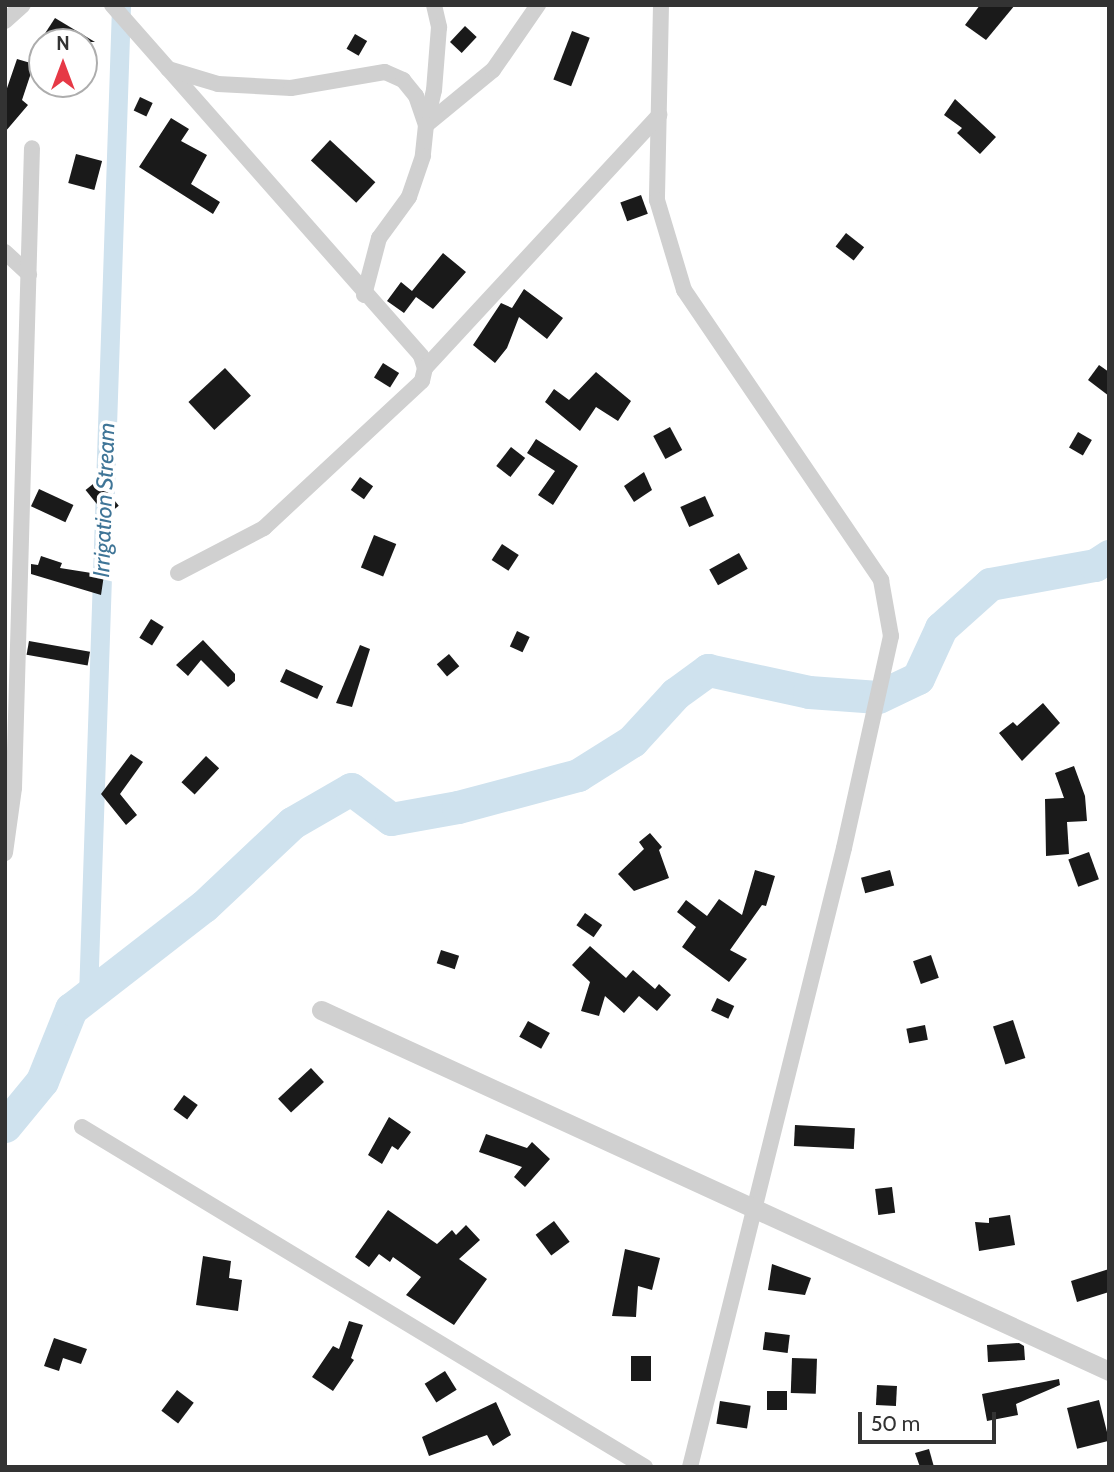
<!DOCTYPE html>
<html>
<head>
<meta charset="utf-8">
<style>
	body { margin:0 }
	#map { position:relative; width:1114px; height:1472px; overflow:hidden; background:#fff; font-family:Cabin,sans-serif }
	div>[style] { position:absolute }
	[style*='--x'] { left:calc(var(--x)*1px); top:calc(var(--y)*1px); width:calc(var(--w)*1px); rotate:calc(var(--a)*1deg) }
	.canal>* { height:19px; margin:-9.5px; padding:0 9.5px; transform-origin:9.5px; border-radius:9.5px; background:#cfe2ee }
	.river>* { height:33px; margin:-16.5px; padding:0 16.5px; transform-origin:16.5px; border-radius:16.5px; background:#cfe2ee }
	.building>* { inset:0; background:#1a1a1a; transform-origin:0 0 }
	.minor>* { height:16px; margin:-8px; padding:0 8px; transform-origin:8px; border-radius:8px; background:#d0d0d0 }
	.tertiary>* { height:19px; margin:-9.5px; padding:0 9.5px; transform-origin:9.5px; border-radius:9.5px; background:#d0d0d0 }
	span { translate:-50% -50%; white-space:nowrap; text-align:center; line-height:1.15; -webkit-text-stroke:7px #fff; paint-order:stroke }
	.water-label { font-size:23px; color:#3f7597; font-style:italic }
	.frame { position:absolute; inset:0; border:7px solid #333; pointer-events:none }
	.north { position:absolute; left:28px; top:28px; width:70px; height:70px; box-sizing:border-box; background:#fff; border:2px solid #adadad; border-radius:50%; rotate:0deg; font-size:19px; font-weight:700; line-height:28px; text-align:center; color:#333 }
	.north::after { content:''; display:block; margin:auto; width:24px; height:32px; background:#e63946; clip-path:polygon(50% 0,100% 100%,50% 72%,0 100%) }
	.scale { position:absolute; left:858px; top:1412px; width:138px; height:32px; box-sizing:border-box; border:4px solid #333; border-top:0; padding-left:9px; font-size:21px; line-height:24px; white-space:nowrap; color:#333; -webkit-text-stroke:5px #fff; paint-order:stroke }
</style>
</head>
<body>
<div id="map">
	<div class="canal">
		<div style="--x:88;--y:996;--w:992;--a:-88.09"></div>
	</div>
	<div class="river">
		<div style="--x:5;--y:1126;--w:58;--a:-50.6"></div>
		<div style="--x:42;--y:1081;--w:78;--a:-68.1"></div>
		<div style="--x:71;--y:1009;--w:168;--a:-37.8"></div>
		<div style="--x:204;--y:906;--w:121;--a:-43.3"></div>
		<div style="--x:292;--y:823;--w:68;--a:-30"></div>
		<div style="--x:351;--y:789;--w:50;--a:36.9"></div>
		<div style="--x:391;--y:819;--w:68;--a:-10.2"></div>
		<div style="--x:458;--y:807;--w:124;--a:-14.9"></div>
		<div style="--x:578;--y:775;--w:64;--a:-32.2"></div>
		<div style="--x:632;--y:741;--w:64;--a:-47.5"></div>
		<div style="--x:675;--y:694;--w:41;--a:-36"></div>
		<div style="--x:708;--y:670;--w:103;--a:12.3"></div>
		<div style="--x:809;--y:692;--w:69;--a:4.1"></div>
		<div style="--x:878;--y:697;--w:44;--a:-25.4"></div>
		<div style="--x:918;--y:678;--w:55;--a:-65.3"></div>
		<div style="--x:941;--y:628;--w:66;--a:-41.9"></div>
		<div style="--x:990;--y:584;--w:107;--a:-10.3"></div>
		<div style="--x:1095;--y:565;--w:17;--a:-33"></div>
	</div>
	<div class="building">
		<div style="clip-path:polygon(980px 5px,1015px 5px,986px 40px,965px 25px)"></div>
		<div style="clip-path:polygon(55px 18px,95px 42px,55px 42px,44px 35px)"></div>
		<div style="left:465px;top:26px;width:16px;height:22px;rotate:43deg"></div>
		<div style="left:572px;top:31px;width:19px;height:52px;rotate:21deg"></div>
		<div style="left:355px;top:34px;width:14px;height:17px;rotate:30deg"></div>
		<div style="clip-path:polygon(17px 59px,34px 64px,22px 100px,28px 105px,5px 132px,5px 94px)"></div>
		<div style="left:140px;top:97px;width:14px;height:15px;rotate:25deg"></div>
		<div style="clip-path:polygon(955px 99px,996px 137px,980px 154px,957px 133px,962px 128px,944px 115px)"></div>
		<div style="clip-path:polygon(171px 118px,189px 129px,181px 141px,207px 155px,191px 184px,220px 202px,213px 214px,139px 167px)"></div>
		<div style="left:330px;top:140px;width:62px;height:28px;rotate:43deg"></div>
		<div style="left:76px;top:154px;width:27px;height:30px;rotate:15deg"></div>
		<div style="left:641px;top:195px;width:20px;height:22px;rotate:70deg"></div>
		<div style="left:846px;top:233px;width:23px;height:17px;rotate:38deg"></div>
		<div style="clip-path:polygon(443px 253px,466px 272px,433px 309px,416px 297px,404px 313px,387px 301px,401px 282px,412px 291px)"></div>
		<div style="clip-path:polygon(524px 289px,563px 318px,547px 339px,519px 317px,507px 348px,495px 363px,473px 345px,501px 303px,512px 308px)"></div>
		<div style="left:383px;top:363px;width:19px;height:17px;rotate:32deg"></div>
		<div style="clip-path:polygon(1099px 365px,1109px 372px,1109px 396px,1088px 380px)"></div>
		<div style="left:225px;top:368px;width:38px;height:50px;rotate:47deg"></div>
		<div style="clip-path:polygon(596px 372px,631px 401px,618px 421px,596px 407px,580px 431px,545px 402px,554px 389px,569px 400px)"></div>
		<div style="left:670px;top:427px;width:26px;height:19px;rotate:62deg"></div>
		<div style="left:1078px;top:432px;width:16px;height:18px;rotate:30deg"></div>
		<div style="clip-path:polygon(536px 439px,578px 466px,553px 505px,538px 495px,555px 471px,527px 453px)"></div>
		<div style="left:511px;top:447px;width:18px;height:24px;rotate:38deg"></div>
		<div style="clip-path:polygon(644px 472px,652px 490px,634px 502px,624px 486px)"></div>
		<div style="left:360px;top:477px;width:16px;height:16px;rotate:35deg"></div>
		<div style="left:98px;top:480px;width:33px;height:16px;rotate:51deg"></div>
		<div style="left:39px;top:489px;width:38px;height:19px;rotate:25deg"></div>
		<div style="left:705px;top:496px;width:22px;height:27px;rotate:66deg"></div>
		<div style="left:374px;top:535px;width:24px;height:35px;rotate:22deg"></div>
		<div style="left:502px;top:544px;width:20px;height:19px;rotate:33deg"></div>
		<div style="left:739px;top:553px;width:18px;height:34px;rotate:61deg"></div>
		<div style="clip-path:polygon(41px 556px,62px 563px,60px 568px,104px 575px,101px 595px,31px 574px,31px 564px,38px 565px)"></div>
		<div style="left:151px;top:619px;width:15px;height:22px;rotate:32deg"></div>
		<div style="left:517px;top:631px;width:14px;height:17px;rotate:25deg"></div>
		<div style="clip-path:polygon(203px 640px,235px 674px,235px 681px,228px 687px,201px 660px,188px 676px,176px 665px)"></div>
		<div style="left:29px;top:641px;width:62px;height:14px;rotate:10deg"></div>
		<div style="clip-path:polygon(360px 645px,370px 649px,352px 707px,336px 703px)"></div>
		<div style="left:449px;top:654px;width:16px;height:16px;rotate:50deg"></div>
		<div style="left:286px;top:669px;width:41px;height:14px;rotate:25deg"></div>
		<div style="clip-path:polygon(1043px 703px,1060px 723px,1022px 761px,999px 733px,1013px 722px,1017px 726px)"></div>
		<div style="clip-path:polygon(131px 754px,143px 762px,120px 794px,137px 815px,126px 825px,101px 794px)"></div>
		<div style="left:206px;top:756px;width:18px;height:36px;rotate:43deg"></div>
		<div style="clip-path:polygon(1074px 766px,1085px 796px,1087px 821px,1067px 822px,1069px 854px,1046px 856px,1045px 799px,1064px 798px,1055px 773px)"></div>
		<div style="clip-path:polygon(650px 833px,662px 847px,659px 850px,669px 878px,634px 891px,618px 874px,644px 849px,639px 842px)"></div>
		<div style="left:1089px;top:852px;width:29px;height:22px;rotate:70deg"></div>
		<div style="clip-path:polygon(755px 870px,775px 876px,766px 906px,762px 905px,730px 950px,747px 959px,729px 982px,682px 947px,696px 927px,677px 912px,686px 900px,707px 916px,719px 899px,742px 915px)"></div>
		<div style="left:890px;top:870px;width:16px;height:30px;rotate:75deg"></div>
		<div style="left:585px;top:913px;width:21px;height:15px;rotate:35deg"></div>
		<div style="clip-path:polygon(590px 946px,626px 978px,633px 970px,655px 989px,659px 984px,671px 995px,657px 1011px,639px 996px,624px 1013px,605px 996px,599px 1016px,581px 1011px,590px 982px,572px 965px)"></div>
		<div style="left:441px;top:950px;width:19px;height:14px;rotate:18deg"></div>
		<div style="left:931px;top:955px;width:24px;height:19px;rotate:71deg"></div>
		<div style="left:717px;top:998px;width:19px;height:14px;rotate:25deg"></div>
		<div style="left:1013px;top:1020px;width:40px;height:21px;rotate:72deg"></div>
		<div style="left:528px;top:1021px;width:25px;height:18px;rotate:29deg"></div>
		<div style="left:925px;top:1025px;width:15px;height:19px;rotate:79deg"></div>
		<div style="left:311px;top:1068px;width:19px;height:45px;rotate:47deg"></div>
		<div style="left:184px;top:1095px;width:17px;height:18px;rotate:36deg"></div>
		<div style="clip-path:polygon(389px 1117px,411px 1132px,398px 1150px,392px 1146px,382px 1164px,368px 1155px)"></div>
		<div style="left:795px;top:1125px;width:60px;height:21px;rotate:3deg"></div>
		<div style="clip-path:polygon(486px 1134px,527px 1148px,532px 1142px,550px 1159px,525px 1187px,514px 1177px,522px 1167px,479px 1152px)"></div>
		<div style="left:892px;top:1187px;width:26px;height:17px;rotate:83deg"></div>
		<div style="clip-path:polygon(388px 1210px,437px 1244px,452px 1230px,456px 1235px,466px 1225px,480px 1240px,459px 1259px,487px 1279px,454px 1325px,406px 1295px,421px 1277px,393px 1257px,390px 1262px,379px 1254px,369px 1267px,355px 1257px)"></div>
		<div style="clip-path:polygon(1010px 1215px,1015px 1245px,979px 1251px,975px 1222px,989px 1223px,989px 1218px)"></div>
		<div style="left:554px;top:1221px;width:26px;height:23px;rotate:53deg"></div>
		<div style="clip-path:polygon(625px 1249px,660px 1258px,652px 1290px,638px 1286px,636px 1317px,612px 1316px)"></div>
		<div style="clip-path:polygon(203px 1256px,231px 1261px,229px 1278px,242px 1280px,238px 1311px,196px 1305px)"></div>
		<div style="clip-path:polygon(772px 1264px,811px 1278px,805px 1295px,768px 1290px)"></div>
		<div style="clip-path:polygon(1109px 1269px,1109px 1292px,1077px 1302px,1071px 1281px)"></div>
		<div style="clip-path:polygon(349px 1321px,363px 1325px,351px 1358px,354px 1360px,333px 1391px,312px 1377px,333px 1346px,339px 1349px)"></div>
		<div style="left:765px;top:1332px;width:25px;height:18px;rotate:7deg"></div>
		<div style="clip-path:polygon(54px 1338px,87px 1349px,81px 1364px,63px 1358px,59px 1371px,44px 1366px)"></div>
		<div style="clip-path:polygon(1019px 1343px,1024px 1346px,1025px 1360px,988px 1362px,987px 1345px)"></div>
		<div style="left:631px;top:1356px;width:20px;height:25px"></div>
		<div style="left:792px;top:1358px;width:25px;height:35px;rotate:2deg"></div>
		<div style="left:445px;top:1371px;width:22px;height:24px;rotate:58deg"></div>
		<div style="clip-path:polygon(1059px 1379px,1060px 1385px,1016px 1404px,1018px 1415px,987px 1421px,982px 1394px)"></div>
		<div style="left:877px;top:1385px;width:20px;height:20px;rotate:3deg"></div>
		<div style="left:177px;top:1390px;width:21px;height:26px;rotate:37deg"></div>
		<div style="left:767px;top:1391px;width:20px;height:19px"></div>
		<div style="left:1099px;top:1400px;width:42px;height:33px;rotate:76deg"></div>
		<div style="left:720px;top:1401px;width:31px;height:23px;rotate:9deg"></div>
		<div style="clip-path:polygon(496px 1402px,511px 1435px,493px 1446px,487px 1435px,429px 1456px,422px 1437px)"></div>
		<div style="clip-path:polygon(929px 1449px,934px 1467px,920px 1467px,915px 1453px)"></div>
	</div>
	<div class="minor">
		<div style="--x:112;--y:5;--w:468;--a:48.6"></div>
		<div style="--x:421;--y:356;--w:13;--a:72"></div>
		<div style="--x:425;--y:368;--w:13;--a:103"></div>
		<div style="--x:422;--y:381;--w:216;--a:137.1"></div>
		<div style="--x:264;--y:528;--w:97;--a:152.4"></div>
		<div style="--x:434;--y:5;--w:23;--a:77"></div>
		<div style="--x:439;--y:27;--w:63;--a:94.5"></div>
		<div style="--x:434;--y:90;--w:36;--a:103"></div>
		<div style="--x:426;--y:125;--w:87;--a:-39.4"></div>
		<div style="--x:493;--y:70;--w:79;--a:-55.3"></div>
		<div style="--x:661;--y:5;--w:195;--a:91.2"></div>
		<div style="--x:657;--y:200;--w:94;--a:73.3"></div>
		<div style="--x:684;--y:290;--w:351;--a:55.8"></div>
		<div style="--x:881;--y:580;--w:57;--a:79.9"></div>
		<div style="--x:891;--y:636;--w:217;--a:102.5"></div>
		<div style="--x:844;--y:848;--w:638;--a:103.97"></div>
		<div style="--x:5;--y:21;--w:24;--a:-42"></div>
		<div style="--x:168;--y:69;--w:52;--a:16.7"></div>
		<div style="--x:218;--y:84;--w:73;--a:3.1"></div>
		<div style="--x:291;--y:88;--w:95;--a:-9.7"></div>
		<div style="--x:385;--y:72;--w:20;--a:24"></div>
		<div style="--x:403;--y:80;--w:21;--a:51"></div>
		<div style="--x:416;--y:96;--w:31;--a:71"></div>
		<div style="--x:426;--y:125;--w:31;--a:96"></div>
		<div style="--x:423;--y:156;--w:43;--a:108.9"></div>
		<div style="--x:409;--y:197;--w:51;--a:126.2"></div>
		<div style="--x:379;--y:238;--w:59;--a:104.7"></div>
		<div style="--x:5;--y:252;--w:33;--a:43"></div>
		<div style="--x:425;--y:368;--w:345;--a:-47.2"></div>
		<div style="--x:5;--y:853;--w:66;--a:-82.1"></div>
		<div style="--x:14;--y:788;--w:640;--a:-88.39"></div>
		<div style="--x:82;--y:1127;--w:658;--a:31.13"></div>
	</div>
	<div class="tertiary">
		<div style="--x:321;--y:1010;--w:867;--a:24.61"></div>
	</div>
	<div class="water-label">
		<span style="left:104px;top:500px;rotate:-88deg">Irrigation Stream</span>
	</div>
	<div class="frame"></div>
	<div class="north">N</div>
	<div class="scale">50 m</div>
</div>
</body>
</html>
